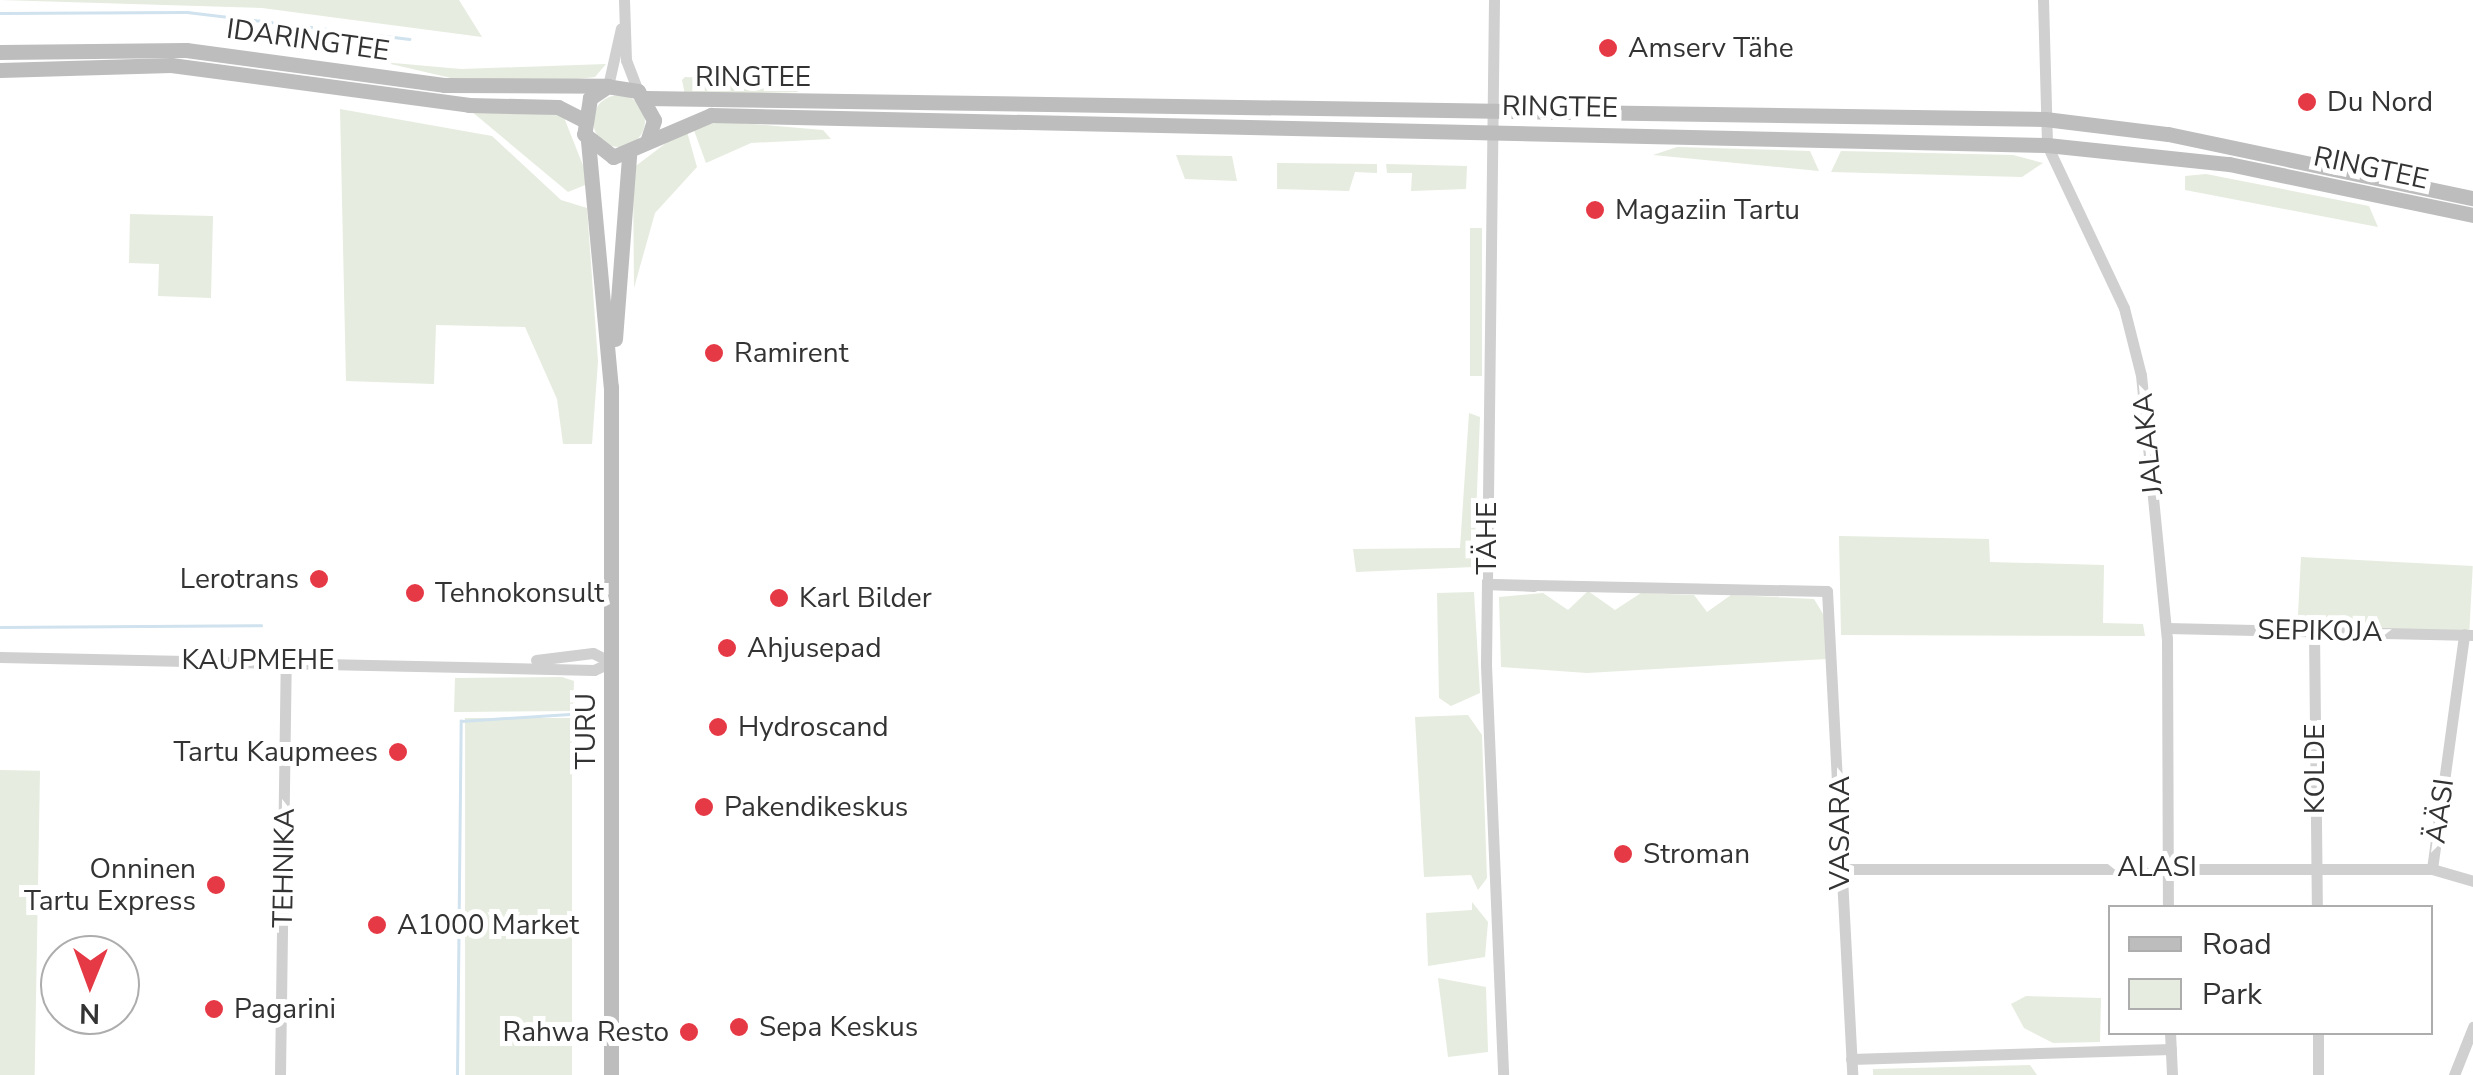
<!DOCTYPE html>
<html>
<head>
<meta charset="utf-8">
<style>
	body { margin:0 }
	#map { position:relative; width:2473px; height:1075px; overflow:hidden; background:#fff; font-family:"Nunito Sans",sans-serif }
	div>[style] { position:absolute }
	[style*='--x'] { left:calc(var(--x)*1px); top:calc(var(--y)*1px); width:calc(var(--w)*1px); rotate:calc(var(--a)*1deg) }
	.green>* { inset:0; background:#e6ecdf; transform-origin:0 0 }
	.round { border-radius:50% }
	.stream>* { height:2.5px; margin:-1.25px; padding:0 1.25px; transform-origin:1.25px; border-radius:1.25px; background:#cfe2ee }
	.street>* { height:11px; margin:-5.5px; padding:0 5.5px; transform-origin:5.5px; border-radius:5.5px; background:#d0d0d0 }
	.secondary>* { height:15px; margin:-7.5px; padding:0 7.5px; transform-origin:7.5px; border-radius:7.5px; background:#bdbdbd }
	.dots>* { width:28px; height:28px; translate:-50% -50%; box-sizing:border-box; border:5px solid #fff; border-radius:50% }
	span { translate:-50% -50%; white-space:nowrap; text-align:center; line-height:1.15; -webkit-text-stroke:10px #fff; paint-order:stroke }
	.street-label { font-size:28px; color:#333 }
	.poi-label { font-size:28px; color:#333 }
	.left { translate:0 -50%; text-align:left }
	.right { translate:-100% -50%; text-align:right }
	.legend { position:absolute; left:2108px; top:905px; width:325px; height:130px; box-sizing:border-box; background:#fff; border:2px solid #adadad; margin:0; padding:12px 18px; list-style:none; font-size:30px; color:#333 }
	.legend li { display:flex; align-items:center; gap:20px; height:50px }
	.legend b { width:50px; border:2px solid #adadad }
	.north { position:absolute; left:40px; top:935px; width:100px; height:100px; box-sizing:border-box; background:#fff; border:2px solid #adadad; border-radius:50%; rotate:181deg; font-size:28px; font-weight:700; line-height:40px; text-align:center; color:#333 }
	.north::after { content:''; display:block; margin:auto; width:35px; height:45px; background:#e63946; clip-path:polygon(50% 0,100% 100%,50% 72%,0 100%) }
</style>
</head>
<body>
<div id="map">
	<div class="green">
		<div style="clip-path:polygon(0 0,459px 0,482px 37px,262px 8px)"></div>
		<div style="clip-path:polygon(382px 62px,461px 69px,606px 64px,595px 77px,560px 81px,451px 78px)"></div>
		<div style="clip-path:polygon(682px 80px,685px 77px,808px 83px,797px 92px,685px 95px)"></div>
		<div class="round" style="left:593px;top:95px;width:52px;height:52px"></div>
		<div style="clip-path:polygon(340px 109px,492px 136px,561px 200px,587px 208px,598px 361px,592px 444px,563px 444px,557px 399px,525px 327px,436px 325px,434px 384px,346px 381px)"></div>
		<div style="clip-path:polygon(471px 111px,563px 115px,590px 183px,568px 192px)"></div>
		<div style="clip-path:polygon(728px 122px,823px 130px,831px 139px,751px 143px,706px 163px,692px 125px)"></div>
		<div style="clip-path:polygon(686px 128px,697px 167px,655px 213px,634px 288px,633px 168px)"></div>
		<div style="clip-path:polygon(1677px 147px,1810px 151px,1819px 171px,1653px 155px)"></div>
		<div style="clip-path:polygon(1841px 151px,2013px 155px,2043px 163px,2022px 177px,1831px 172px)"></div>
		<div style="clip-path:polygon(1176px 155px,1232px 156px,1237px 181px,1185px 179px)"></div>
		<div style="clip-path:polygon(1277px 163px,1377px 164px,1377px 173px,1355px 172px,1349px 191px,1277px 189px)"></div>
		<div style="clip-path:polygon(1386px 164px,1467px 166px,1466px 189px,1411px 191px,1412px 173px,1387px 173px)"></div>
		<div style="clip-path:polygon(2206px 174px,2369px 206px,2378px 227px,2185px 190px,2185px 176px)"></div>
		<div style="clip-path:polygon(130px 214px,213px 216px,211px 298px,158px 296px,159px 264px,129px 263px)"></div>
		<div style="left:1470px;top:228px;width:12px;height:148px"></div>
		<div style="clip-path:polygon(1469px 413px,1480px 417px,1474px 567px,1356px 572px,1353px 549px,1460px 548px)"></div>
		<div style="clip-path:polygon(1839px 536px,1989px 539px,1990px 562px,2104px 565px,2103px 623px,2143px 624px,2145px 636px,1841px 635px)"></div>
		<div style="left:2301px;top:557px;width:172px;height:68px;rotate:3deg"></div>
		<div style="clip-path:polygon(1588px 591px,1615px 610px,1641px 593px,1694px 595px,1707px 612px,1731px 595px,1814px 599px,1825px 617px,1827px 659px,1587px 673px,1501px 667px,1499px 597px,1543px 593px,1568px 610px)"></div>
		<div style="clip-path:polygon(1474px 592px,1480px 693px,1451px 706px,1439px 698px,1437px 593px)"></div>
		<div style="clip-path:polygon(455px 678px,562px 677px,574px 681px,573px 711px,454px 712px)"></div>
		<div style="clip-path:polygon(1468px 715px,1482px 735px,1487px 878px,1478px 890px,1471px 875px,1424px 877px,1415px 717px)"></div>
		<div style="left:572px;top:718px;width:357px;height:107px;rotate:90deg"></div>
		<div style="left:0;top:770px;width:40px;height:305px;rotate:1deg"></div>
		<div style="clip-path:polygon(1472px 902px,1488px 922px,1485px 957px,1428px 966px,1426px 913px,1472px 910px)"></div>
		<div style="clip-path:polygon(1438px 978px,1486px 987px,1488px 1052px,1448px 1057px)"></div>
		<div style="clip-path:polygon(2026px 996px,2101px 998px,2100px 1042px,2053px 1043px,2024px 1028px,2011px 1004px)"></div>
		<div style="clip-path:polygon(2030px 1065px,2037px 1075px,1873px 1075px,1873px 1069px)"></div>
	</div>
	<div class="stream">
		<div style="--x:0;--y:13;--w:187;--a:-0.3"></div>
		<div style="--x:187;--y:12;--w:224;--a:6.9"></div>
		<div style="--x:0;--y:627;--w:261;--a:-0.4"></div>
		<div style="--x:457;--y:1075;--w:354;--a:-89.4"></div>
		<div style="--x:461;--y:721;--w:124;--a:-3.7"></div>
	</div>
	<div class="street">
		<div style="--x:624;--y:0;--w:60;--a:88.1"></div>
		<div style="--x:626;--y:60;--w:33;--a:69"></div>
		<div style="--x:1494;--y:0;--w:665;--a:90.69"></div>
		<div style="--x:1486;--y:665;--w:410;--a:87.6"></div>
		<div style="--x:2043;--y:0;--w:145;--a:88.4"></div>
		<div style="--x:2047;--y:145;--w:180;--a:64.7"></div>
		<div style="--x:2124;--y:308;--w:69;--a:75.8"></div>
		<div style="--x:2141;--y:375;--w:264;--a:84.4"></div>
		<div style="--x:2167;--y:638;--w:270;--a:89.8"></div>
		<div style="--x:608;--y:86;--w:59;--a:-77.4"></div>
		<div style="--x:1487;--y:584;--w:340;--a:1.2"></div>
		<div style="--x:1827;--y:591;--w:485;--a:87"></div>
		<div style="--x:1487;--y:584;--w:47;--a:2.4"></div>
		<div style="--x:2167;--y:628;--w:306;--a:1.3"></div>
		<div style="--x:2314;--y:631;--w:277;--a:89.4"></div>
		<div style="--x:0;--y:657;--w:594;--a:1.25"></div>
		<div style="--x:594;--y:670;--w:19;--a:-25"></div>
		<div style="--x:536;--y:660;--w:57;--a:-7"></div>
		<div style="--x:593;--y:653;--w:20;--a:27"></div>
		<div style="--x:1839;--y:869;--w:593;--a:0"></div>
		<div style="--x:2432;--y:869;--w:43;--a:16.3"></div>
		<div style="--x:2432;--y:869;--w:237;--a:-82.2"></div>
		<div style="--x:2170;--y:1032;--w:43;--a:87.3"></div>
		<div style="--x:2318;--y:1032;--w:43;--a:90"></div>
		<div style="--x:1851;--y:1059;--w:320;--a:-1.8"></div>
		<div style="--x:280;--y:1075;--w:415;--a:-89.2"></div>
		<div style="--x:2454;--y:1075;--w:52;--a:-68.4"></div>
	</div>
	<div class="secondary">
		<div style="--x:0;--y:52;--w:186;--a:-0.6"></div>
		<div style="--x:186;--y:50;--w:260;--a:7.7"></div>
		<div style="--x:444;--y:85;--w:164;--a:0.3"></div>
		<div style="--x:0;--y:70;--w:171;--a:-1.7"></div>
		<div style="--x:171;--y:65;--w:301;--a:7.6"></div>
		<div style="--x:469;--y:105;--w:89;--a:1.3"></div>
		<div style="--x:558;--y:107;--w:27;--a:27"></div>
		<div style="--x:646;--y:98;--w:1399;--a:0.86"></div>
		<div style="--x:2045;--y:119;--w:124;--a:7"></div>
		<div style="--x:2168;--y:134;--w:312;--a:11.9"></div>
		<div style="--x:588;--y:141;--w:247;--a:84.7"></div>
		<div style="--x:611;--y:387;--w:688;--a:90"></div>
		<div style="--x:647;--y:142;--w:23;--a:-72"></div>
		<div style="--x:654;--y:120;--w:33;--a:-119"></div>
		<div style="--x:638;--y:91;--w:30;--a:-171"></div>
		<div style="--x:608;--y:86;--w:22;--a:146"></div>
		<div style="--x:590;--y:98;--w:36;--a:99"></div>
		<div style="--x:584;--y:134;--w:37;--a:38"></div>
		<div style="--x:613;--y:157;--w:107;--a:-23.2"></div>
		<div style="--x:711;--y:115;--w:1336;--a:1.29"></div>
		<div style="--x:2047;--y:145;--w:183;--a:6"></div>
		<div style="--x:2229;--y:164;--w:249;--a:11.8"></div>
		<div style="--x:615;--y:339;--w:184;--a:-85.6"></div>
	</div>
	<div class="dots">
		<div style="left:1608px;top:48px;background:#e63946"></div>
		<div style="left:2307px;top:102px;background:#e63946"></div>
		<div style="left:1595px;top:210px;background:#e63946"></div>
		<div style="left:714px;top:353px;background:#e63946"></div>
		<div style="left:319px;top:579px;background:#e63946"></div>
		<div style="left:415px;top:593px;background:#e63946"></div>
		<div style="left:779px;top:598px;background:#e63946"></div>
		<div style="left:727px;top:648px;background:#e63946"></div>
		<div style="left:718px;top:727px;background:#e63946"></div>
		<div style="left:398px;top:752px;background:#e63946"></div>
		<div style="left:704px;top:807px;background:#e63946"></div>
		<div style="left:1623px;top:854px;background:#e63946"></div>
		<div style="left:216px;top:885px;background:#e63946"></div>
		<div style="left:377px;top:925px;background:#e63946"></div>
		<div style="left:214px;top:1009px;background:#e63946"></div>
		<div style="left:739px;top:1027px;background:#e63946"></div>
		<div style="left:689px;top:1032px;background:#e63946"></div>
	</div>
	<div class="street-label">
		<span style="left:308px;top:40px;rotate:8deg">IDARINGTEE</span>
		<span style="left:753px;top:77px">RINGTEE</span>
		<span style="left:1560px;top:107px;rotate:1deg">RINGTEE</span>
		<span style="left:2371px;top:168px;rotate:12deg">RINGTEE</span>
		<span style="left:2148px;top:444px;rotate:-96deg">JALAKA</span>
		<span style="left:1487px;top:538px;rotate:-90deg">TÄHE</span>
		<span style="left:2320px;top:631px;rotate:1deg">SEPIKOJA</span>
		<span style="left:258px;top:660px">KAUPMEHE</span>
		<span style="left:586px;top:731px;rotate:-90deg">TURU</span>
		<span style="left:2315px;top:769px;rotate:-90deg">KOLDE</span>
		<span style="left:2440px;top:811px;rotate:-82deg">ÄÄSI</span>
		<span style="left:1840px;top:833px;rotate:-90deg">VASARA</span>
		<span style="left:2157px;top:867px">ALASI</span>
		<span style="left:284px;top:868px;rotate:-89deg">TEHNIKA</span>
	</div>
	<div class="poi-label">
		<span class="left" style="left:1628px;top:48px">Amserv Tähe</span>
		<span class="left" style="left:2327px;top:102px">Du Nord</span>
		<span class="left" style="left:1615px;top:210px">Magaziin Tartu</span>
		<span class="left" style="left:734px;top:353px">Ramirent</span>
		<span class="right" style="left:299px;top:579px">Lerotrans</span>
		<span class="left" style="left:435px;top:593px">Tehnokonsult</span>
		<span class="left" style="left:799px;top:598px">Karl Bilder</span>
		<span class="left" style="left:747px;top:648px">Ahjusepad</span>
		<span class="left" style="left:738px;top:727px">Hydroscand</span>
		<span class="right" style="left:378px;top:752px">Tartu Kaupmees</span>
		<span class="left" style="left:724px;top:807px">Pakendikeskus</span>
		<span class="left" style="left:1643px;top:854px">Stroman</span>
		<span class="right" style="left:196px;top:885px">Onninen<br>Tartu Express</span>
		<span class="left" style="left:397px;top:925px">A1000 Market</span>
		<span class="left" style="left:234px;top:1009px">Pagarini</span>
		<span class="left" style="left:759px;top:1027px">Sepa Keskus</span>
		<span class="right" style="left:669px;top:1032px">Rahwa Resto</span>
	</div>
	<ul class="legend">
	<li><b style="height:12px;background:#bdbdbd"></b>Road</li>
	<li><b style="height:28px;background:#e6ecdf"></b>Park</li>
	</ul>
	<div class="north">N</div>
</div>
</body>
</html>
